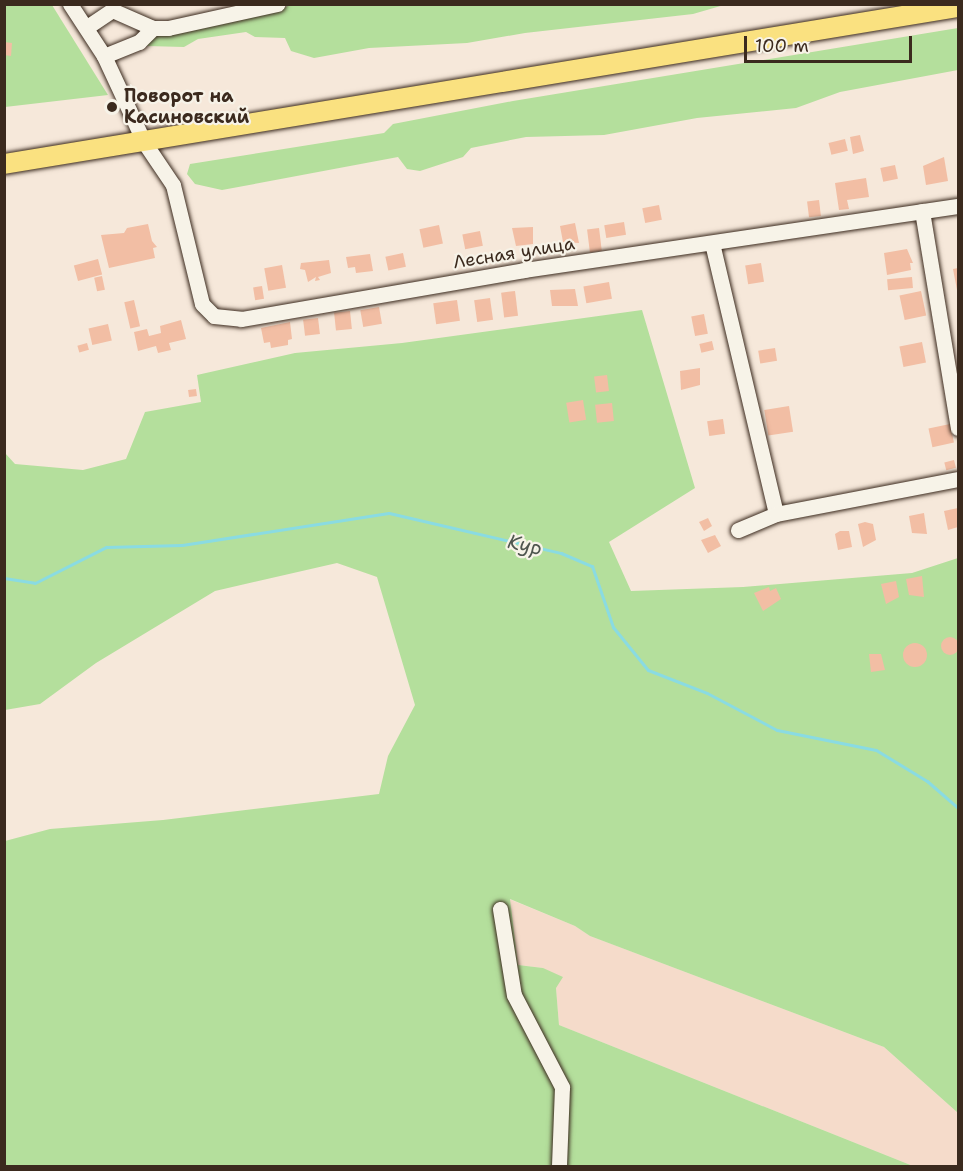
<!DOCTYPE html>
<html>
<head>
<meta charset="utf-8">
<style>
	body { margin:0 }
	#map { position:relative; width:963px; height:1171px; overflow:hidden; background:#f6e8da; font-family:"Shantell Sans",sans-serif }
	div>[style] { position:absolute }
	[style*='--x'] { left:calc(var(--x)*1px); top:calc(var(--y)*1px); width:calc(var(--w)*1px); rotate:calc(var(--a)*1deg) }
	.built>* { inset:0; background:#f5dbca }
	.green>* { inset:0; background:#b4df9c }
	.stream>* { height:3px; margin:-1.5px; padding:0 1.5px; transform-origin:1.5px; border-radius:1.5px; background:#8adbe2 }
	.building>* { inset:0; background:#f2bea4; transform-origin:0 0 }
	.round { border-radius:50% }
	.roads { filter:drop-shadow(0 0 2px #3b2a1e) drop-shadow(0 0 2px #3b2a1e) }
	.minor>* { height:15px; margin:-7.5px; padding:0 7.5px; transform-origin:7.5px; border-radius:7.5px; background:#f7f3e8 }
	.major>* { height:20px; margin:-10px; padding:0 10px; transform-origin:10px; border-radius:10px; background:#fae180 }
	.dots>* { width:16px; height:16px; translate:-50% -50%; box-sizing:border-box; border:3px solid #f7f3e8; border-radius:50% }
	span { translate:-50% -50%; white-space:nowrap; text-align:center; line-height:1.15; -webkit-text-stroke:4.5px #f7f3e8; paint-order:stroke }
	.poi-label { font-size:18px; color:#3b2a1e; font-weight:700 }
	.left { translate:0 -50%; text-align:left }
	.street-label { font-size:18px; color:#3b2a1e }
	.water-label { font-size:20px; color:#4f564f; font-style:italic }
	.frame { position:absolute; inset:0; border:6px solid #3b2a1e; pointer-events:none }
	.scale { position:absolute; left:744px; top:36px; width:168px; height:27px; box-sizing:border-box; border:3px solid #3b2a1e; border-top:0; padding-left:8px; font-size:18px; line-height:21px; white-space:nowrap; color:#3b2a1e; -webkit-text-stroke:4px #f7f3e8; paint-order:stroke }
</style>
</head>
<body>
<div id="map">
	<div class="built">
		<div style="clip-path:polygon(509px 899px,575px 926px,590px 936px,884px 1047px,958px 1113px,958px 1166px,913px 1166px,559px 1025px,556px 988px,543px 968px,518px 965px)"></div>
	</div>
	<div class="green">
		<div style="clip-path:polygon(4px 5px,52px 5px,108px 95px,5px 107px)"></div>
		<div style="clip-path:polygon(289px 5px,724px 5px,693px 14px,525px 33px,467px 43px,369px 48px,314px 58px,291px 51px,285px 38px,255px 37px,246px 32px,198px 39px,184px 47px,147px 46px,157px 30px,281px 10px)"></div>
		<div style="clip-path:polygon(958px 28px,958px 70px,840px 92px,796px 108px,697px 118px,604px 135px,526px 137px,471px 148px,463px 157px,420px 171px,407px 169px,398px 157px,222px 190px,195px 184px,187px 174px,190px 164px,384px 133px,393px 124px,513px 101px)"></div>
		<div style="clip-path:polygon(642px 310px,695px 488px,609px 542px,631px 591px,743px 587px,912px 573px,958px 558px,958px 1113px,884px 1047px,590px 936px,575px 926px,510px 899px,518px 965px,543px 968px,563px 977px,556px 988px,559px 1025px,913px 1166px,5px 1166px,5px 841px,50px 829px,163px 820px,379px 794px,388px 756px,415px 705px,377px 577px,337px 563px,215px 591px,96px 663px,40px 704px,5px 710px,5px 453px,15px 464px,83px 470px,126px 459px,145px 412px,201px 402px,197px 375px,295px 353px,402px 343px)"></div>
	</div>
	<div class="stream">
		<div style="--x:4;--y:578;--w:31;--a:9"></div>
		<div style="--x:35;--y:583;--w:80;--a:-26.9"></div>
		<div style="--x:106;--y:547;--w:76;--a:-1.5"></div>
		<div style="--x:182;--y:545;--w:209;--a:-8.8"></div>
		<div style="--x:389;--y:513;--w:177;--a:13.1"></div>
		<div style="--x:561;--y:553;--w:34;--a:23"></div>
		<div style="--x:592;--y:566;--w:65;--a:71"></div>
		<div style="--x:613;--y:627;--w:55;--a:50.9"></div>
		<div style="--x:648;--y:670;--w:63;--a:21.3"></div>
		<div style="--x:707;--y:693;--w:79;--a:27.9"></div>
		<div style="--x:777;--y:730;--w:101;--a:11.4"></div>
		<div style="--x:876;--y:750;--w:60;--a:31.3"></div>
		<div style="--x:927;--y:781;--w:41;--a:41.1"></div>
	</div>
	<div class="building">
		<div style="clip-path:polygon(4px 42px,12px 43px,11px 56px,4px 55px)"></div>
		<div style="clip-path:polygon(860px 135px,864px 151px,853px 154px,850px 137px)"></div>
		<div style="left:845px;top:139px;width:12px;height:17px;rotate:76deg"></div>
		<div style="clip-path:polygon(944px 157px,948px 181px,926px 185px,923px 166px)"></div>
		<div style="left:895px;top:165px;width:14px;height:15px;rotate:78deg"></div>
		<div style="clip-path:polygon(866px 178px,869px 197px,847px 200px,849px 209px,839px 210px,835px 183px)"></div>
		<div style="left:819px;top:200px;width:16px;height:12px;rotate:83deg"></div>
		<div style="left:659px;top:205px;width:15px;height:17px;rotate:79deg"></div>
		<div style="left:624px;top:222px;width:13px;height:20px;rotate:81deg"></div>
		<div style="clip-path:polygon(575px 223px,579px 243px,563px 242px,560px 226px)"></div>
		<div style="clip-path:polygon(148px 224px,152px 241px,157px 247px,153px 248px,155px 258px,109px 268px,101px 235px,124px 233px,127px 228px)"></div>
		<div style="left:439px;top:225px;width:19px;height:20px;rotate:78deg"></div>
		<div style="clip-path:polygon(533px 227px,533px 244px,516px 246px,512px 228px)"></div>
		<div style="left:599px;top:228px;width:23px;height:12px;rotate:83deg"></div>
		<div style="left:480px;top:231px;width:15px;height:18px;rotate:79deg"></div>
		<div style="clip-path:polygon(907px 249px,913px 263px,910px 263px,911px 270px,887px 275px,884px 253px)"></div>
		<div style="left:403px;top:253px;width:14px;height:18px;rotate:78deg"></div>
		<div style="clip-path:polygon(370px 254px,373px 271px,356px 273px,355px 267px,348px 268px,346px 257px)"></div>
		<div style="left:98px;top:259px;width:16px;height:25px;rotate:75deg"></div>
		<div style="clip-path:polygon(329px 260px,331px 273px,318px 277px,320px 280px,315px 281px,316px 277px,308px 282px,305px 270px,300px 269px,301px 263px)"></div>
		<div style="left:761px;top:263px;width:19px;height:16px;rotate:81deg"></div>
		<div style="left:282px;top:265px;width:23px;height:18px;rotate:80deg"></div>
		<div style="clip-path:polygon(958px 268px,958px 290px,957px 290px,953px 269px)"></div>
		<div style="left:102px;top:276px;width:14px;height:8px;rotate:78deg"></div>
		<div style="left:912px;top:277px;width:11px;height:25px;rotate:85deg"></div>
		<div style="left:609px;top:282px;width:17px;height:26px;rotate:80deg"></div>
		<div style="left:262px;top:286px;width:13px;height:9px;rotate:81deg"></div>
		<div style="clip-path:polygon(575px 289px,578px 306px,552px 306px,550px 290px)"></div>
		<div style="left:515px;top:291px;width:25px;height:14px;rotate:83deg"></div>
		<div style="left:921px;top:291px;width:25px;height:22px;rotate:78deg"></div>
		<div style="left:490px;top:298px;width:22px;height:16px;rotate:82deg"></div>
		<div style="left:134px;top:300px;width:27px;height:10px;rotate:77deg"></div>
		<div style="left:457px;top:300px;width:21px;height:24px;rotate:82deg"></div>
		<div style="left:379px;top:307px;width:17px;height:19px;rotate:80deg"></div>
		<div style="left:350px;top:311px;width:18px;height:16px;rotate:84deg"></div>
		<div style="left:704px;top:314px;width:20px;height:13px;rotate:79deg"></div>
		<div style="left:318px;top:318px;width:16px;height:15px;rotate:83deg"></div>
		<div style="clip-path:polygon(181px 320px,186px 339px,169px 343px,171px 350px,158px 353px,156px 346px,138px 351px,134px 332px,147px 329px,149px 336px,161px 333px,160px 326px)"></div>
		<div style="clip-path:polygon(290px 322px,292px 339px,288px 340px,288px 345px,271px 348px,270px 342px,264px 343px,261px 328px)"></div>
		<div style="left:108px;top:324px;width:17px;height:20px;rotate:77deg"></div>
		<div style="left:712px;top:341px;width:9px;height:13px;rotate:77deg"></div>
		<div style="left:922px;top:342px;width:21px;height:23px;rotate:79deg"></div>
		<div style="left:87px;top:343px;width:7px;height:10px;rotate:74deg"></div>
		<div style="left:775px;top:348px;width:13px;height:17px;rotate:81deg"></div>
		<div style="clip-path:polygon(700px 368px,700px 385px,681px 390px,680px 371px)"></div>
		<div style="left:607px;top:375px;width:16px;height:13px;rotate:83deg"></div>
		<div style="left:196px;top:389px;width:7px;height:8px;rotate:82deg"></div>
		<div style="left:583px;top:400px;width:20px;height:17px;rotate:81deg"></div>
		<div style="left:612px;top:403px;width:18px;height:17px;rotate:84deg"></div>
		<div style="left:789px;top:406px;width:26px;height:25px;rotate:81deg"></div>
		<div style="left:723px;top:419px;width:15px;height:16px;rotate:82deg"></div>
		<div style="left:950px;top:424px;width:19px;height:22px;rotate:78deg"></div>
		<div style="left:954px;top:460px;width:8px;height:10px;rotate:76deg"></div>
		<div style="clip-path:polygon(958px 508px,958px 527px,948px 530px,944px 511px)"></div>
		<div style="clip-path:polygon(924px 513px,927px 534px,912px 533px,909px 516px)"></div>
		<div style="clip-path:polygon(708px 518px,712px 526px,704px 531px,699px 522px)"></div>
		<div style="clip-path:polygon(865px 522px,873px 524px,876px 540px,863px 547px,858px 524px)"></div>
		<div style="clip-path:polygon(840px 531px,849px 531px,852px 547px,838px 550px,835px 534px)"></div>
		<div style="clip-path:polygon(715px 535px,721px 546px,708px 553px,701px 540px)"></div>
		<div style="clip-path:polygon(922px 576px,924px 597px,909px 595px,906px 579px)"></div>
		<div style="clip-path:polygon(896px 581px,899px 597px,886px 604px,881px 584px)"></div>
		<div style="clip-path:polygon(769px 587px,770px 591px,776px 588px,781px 599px,763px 611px,754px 593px)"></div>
		<div class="round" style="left:941px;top:637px;width:18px;height:18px"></div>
		<div class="round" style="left:903px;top:643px;width:24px;height:24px"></div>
		<div style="clip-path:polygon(869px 654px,881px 654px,885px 670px,871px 672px)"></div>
	</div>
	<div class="roads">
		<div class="minor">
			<div style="--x:70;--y:4;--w:62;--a:56.8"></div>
			<div style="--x:104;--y:56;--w:95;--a:65.1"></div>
			<div style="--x:144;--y:142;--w:52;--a:56"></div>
			<div style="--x:173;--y:185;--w:122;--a:76.3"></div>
			<div style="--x:202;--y:304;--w:17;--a:45"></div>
			<div style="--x:214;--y:316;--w:27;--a:6"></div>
			<div style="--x:241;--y:319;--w:287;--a:-9.8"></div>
			<div style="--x:524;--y:270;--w:439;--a:-8.4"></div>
			<div style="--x:87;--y:27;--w:30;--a:-34"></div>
			<div style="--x:112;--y:10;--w:45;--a:23.7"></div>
			<div style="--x:153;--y:28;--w:15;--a:0"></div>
			<div style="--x:168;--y:28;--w:112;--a:-12.4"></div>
			<div style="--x:104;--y:56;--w:38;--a:-22"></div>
			<div style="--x:139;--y:42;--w:20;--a:-45"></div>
			<div style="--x:922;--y:211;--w:220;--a:80.6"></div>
			<div style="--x:712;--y:243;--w:278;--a:76.7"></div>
			<div style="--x:738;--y:530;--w:41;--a:-22.8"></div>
			<div style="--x:776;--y:514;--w:185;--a:-10.9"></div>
			<div style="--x:500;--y:909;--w:87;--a:80.8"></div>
			<div style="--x:514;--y:995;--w:104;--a:62.4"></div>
			<div style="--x:562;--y:1087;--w:79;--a:92.2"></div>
		</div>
		<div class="major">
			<div style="--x:4;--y:164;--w:967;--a:-9.35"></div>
		</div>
	</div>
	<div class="dots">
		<div style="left:112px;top:107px;background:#3b2a1e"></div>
	</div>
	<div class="poi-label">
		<span class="left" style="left:124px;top:107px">Поворот на<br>Касиновский</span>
	</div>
	<div class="street-label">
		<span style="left:514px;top:253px;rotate:-9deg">Лесная улица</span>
	</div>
	<div class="water-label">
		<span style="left:525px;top:545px;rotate:13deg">Кур</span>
	</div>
	<div class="frame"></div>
	<div class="scale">100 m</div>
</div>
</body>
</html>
